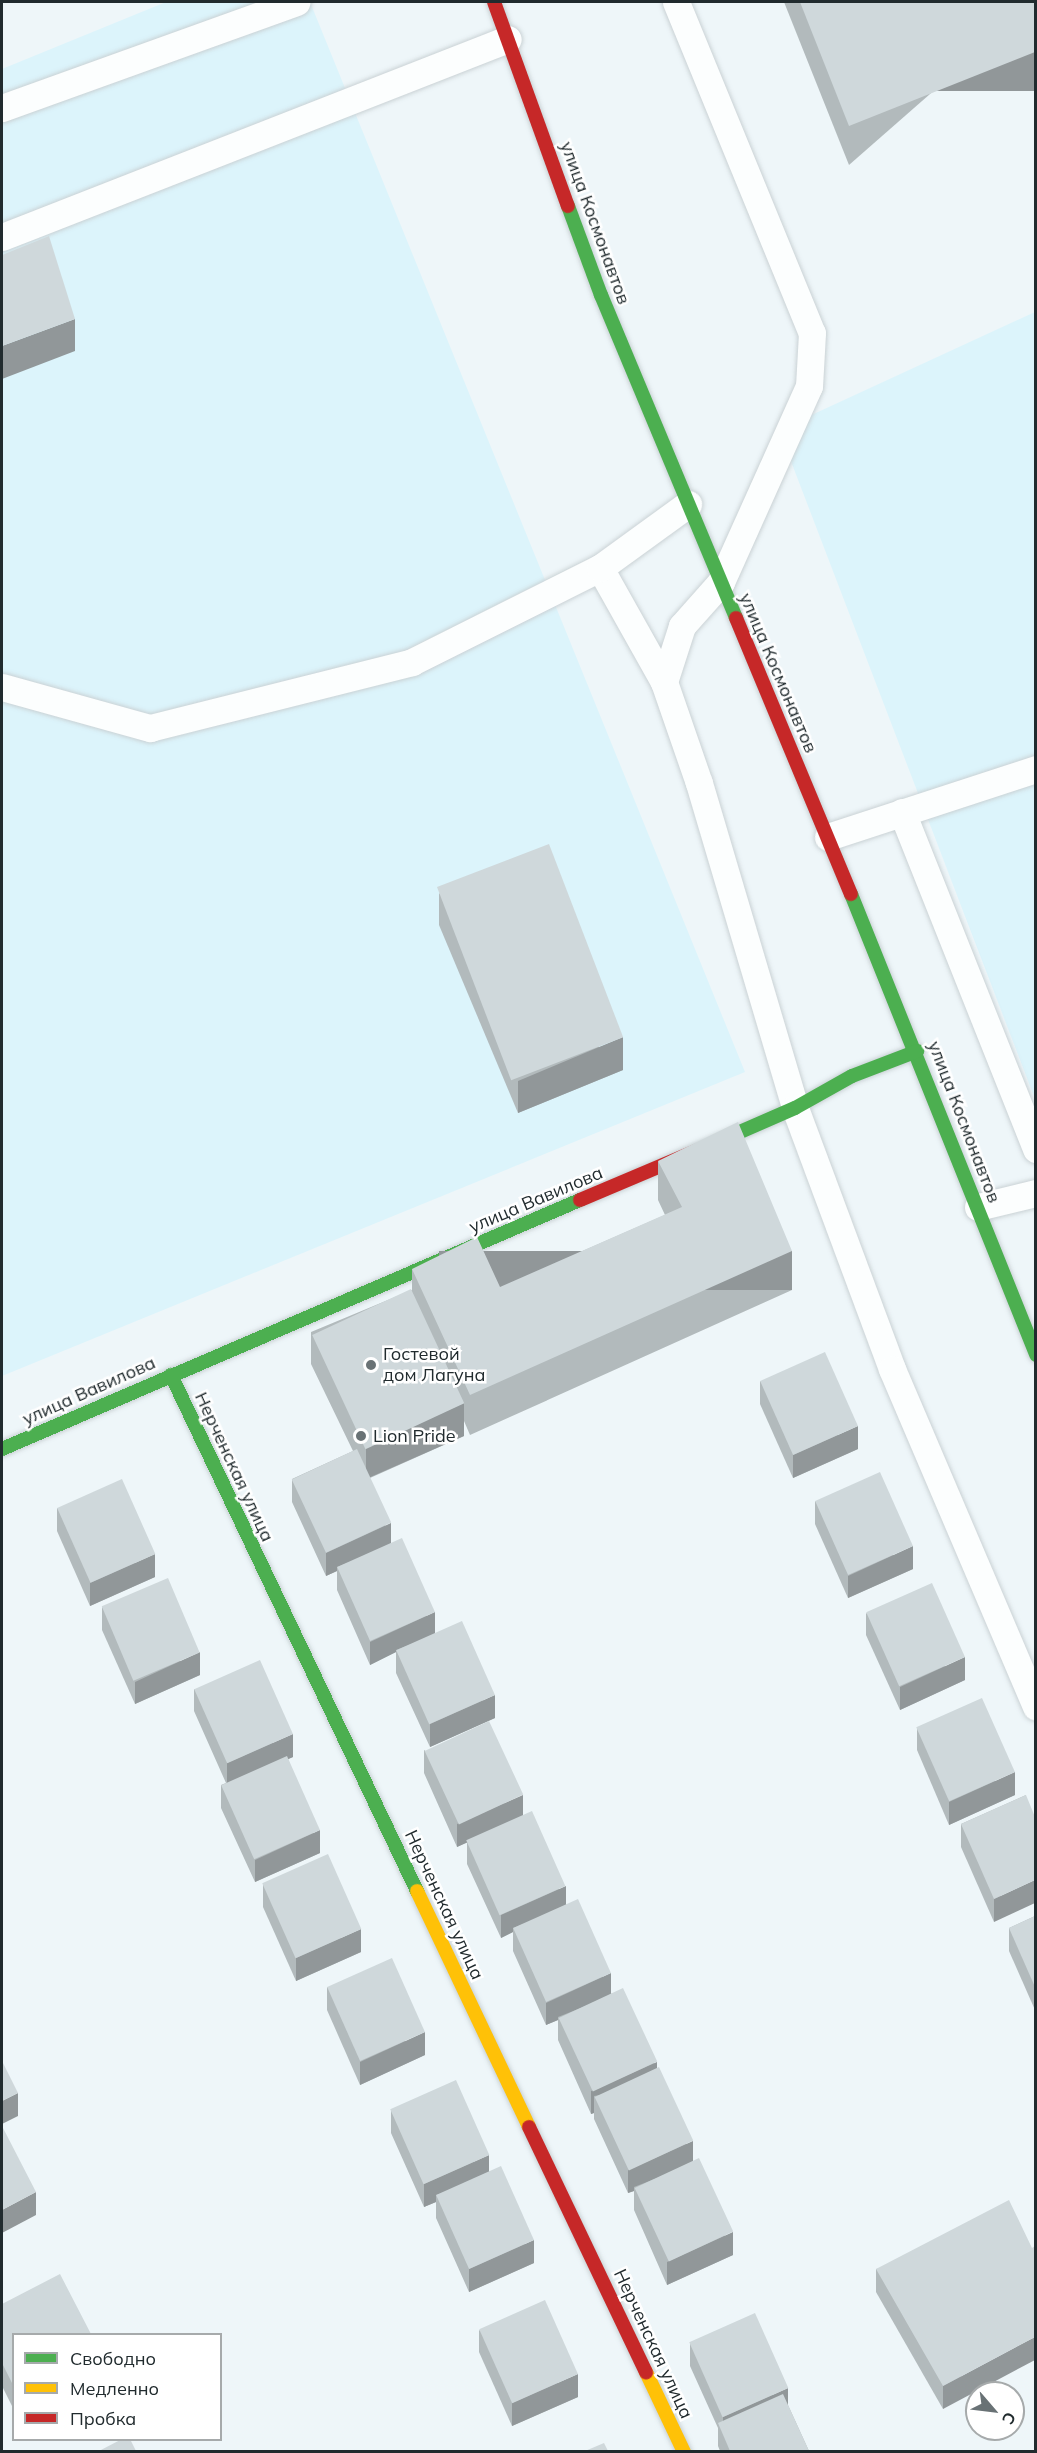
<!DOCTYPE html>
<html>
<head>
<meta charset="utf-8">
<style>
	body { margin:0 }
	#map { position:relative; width:1037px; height:2453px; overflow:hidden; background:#eef6f9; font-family:Mulish,sans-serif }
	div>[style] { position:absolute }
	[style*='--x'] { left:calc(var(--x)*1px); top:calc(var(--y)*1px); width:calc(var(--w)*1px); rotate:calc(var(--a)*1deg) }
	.built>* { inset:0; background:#dcf4fb }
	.roads { filter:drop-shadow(0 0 2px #cad2d5) drop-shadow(0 0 2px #cad2d5) }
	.lane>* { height:27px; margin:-13.5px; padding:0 13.5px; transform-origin:13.5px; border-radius:13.5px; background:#fcfefe }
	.fast>* { height:14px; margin:-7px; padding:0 7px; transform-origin:7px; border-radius:7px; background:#4caf50 }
	.slow>* { height:14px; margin:-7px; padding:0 7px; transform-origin:7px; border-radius:7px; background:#ffc107 }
	.jam>* { height:14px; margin:-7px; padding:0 7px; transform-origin:7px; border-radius:7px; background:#c62828 }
	.wall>* { inset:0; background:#b2babc }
	.shaded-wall>* { inset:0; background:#919799; transform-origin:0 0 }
	.building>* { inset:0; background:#cfd8db; transform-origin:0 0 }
	.dots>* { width:16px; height:16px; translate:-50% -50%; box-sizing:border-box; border:3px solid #fff; border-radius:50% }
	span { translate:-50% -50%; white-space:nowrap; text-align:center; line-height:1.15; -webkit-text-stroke:5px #fff; paint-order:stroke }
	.street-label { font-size:18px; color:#212b2e }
	.poi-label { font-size:18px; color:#212b2e }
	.left { translate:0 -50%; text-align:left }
	.frame { position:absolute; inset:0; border:3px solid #212b2e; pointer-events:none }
	.legend { position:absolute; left:12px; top:2333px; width:210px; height:108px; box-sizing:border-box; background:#fff; border:2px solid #a6aaab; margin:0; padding:8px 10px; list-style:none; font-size:18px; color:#212b2e }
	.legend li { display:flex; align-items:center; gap:12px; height:30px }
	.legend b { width:30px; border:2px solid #a6aaab }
	.north { position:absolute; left:965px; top:2381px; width:60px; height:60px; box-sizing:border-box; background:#fff; border:2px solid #a6aaab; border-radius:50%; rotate:118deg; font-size:16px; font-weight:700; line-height:24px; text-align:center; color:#212b2e }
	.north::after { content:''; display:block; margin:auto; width:21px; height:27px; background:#697275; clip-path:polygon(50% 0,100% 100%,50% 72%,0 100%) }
</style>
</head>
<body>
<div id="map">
	<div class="built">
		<div style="clip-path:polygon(166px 2px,310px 2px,745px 1072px,2px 1376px,2px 69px)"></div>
		<div style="clip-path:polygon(1035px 312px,1035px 1099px,779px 430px)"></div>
	</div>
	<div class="roads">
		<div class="lane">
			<div style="--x:676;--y:2;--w:358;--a:67.7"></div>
			<div style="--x:812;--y:333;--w:53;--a:93.2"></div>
			<div style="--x:809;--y:386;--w:215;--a:114.2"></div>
			<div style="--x:721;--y:582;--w:59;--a:131.6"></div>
			<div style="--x:682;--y:626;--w:59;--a:107.8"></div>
			<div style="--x:664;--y:682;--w:107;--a:70.9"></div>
			<div style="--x:699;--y:783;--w:339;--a:73.5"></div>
			<div style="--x:795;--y:1108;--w:278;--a:69.6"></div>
			<div style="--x:892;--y:1369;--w:367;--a:66.9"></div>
			<div style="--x:2;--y:108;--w:313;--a:-19.8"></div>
			<div style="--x:2;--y:237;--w:543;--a:-21.37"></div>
			<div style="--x:600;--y:568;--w:131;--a:60.7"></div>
			<div style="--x:2;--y:687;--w:154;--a:15.5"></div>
			<div style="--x:150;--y:728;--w:270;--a:-14.1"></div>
			<div style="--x:412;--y:662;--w:210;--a:-26.6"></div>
			<div style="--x:600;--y:568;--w:109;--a:-36"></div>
			<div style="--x:902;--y:812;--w:363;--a:68.3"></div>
			<div style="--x:828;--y:837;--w:219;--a:-18.1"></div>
			<div style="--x:978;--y:1207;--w:60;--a:-13.6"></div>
		</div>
		<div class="fast">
			<div style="--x:568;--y:206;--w:95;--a:69.7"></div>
			<div style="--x:601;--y:295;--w:350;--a:67.3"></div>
			<div style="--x:851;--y:894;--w:497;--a:68.1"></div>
			<div style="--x:717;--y:1142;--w:85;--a:-23.6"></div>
			<div style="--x:795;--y:1108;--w:65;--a:-29.3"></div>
			<div style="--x:852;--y:1076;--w:70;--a:-21"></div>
			<div style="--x:171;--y:1375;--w:572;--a:64.51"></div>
			<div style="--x:2;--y:1449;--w:629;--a:-23.31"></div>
		</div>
		<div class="slow">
			<div style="--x:417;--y:1891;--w:261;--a:64.6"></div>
			<div style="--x:646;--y:2372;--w:89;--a:64.6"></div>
		</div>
		<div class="jam">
			<div style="--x:494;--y:2;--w:217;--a:70.1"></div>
			<div style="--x:736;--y:618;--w:299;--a:67.4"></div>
			<div style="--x:580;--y:1200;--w:149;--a:-22.9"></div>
			<div style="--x:529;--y:2127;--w:272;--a:64.5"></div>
		</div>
	</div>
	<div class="wall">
		<div style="clip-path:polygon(784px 2px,1035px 2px,849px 165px)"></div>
		<div style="clip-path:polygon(439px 893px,623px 1070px,518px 1113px,439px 925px)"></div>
		<div style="clip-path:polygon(658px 1161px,792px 1290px,470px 1435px,464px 1421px,464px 1436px,370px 1478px,391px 1543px,435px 1633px,495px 1718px,430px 1747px,396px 1673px,396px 1652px,370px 1665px,337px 1590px,337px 1571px,326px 1576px,292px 1502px,292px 1479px,353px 1451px,311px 1364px,311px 1332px,412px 1290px,412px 1269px,500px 1287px,665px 1215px,658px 1200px)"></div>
		<div style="clip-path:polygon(760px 1381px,858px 1449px,793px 1478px,760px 1404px)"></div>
		<div style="clip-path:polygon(815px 1501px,913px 1569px,848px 1598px,815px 1524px)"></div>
		<div style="clip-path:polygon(57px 1508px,155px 1577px,90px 1606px,57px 1531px)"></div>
		<div style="clip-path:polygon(102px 1607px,200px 1675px,135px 1704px,102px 1630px)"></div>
		<div style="clip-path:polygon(866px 1613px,965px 1680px,900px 1710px,866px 1635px)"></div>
		<div style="clip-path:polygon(194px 1689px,293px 1757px,288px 1759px,320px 1853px,255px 1882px,221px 1808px,221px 1785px,226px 1783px,194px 1711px)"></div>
		<div style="clip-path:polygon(917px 1728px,1015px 1795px,949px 1825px,917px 1750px)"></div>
		<div style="clip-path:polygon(424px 1750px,523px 1816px,566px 1904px,611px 1993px,657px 2068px,693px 2161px,733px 2255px,667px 2285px,634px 2210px,634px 2191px,628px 2193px,594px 2119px,594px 2113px,591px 2114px,558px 2040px,558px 2020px,546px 2025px,513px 1951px,513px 1932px,501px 1938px,467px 1864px,467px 1842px,457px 1847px,424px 1773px)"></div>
		<div style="clip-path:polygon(1026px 1795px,994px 1922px,961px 1847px,961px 1824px)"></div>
		<div style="clip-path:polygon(263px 1884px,361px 1952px,296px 1981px,263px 1907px)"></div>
		<div style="clip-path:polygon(1035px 1916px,1035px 2010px,1009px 1951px,1009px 1928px)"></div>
		<div style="clip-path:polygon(327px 1987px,425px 2055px,360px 2085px,327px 2010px)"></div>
		<div style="clip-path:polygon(391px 2110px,489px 2171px,534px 2263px,469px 2292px,436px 2218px,436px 2202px,424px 2207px,391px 2133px)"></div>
		<div style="clip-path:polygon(1032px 2248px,943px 2409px,876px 2292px,876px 2269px)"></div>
		<div style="clip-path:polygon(2px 2304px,14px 2334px,14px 2405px,12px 2406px,2px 2386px)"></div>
		<div style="clip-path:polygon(479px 2330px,578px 2397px,512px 2426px,479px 2352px)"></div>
		<div style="clip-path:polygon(690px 2343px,788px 2405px,809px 2451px,720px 2451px,718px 2446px,718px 2428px,690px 2366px)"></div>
	</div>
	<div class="shaded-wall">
		<div style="left:1035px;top:52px;width:39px;height:200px;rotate:90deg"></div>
		<div style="clip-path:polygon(75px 319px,75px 351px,2px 379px,2px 346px)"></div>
		<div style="clip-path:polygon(623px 1037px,623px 1070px,518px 1113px,518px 1081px)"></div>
		<div style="left:792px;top:1251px;width:39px;height:353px;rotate:90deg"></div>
		<div style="clip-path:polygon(464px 1403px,464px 1436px,366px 1479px,366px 1447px)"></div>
		<div style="clip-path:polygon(858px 1426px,858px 1449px,793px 1478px,793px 1455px)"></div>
		<div style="clip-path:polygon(391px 1523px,391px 1546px,337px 1567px,337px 1571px,326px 1576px,326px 1553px)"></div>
		<div style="clip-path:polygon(913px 1546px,913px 1569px,848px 1598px,848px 1576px)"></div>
		<div style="clip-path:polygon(155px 1554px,155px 1577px,90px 1606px,90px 1583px)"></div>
		<div style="clip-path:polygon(435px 1612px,435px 1635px,396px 1650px,396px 1652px,370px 1665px,370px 1642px)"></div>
		<div style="clip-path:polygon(200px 1652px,200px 1675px,135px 1704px,135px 1682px)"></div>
		<div style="clip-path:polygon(965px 1657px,965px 1680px,900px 1710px,900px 1687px)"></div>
		<div style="clip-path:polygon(495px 1695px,495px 1718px,430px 1747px,430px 1724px)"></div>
		<div style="clip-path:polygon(293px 1734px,293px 1757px,227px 1786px,227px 1763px)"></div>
		<div style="clip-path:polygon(1015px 1772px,1015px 1795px,949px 1825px,949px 1802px)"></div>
		<div style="clip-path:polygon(523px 1795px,523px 1818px,457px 1847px,457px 1824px)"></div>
		<div style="clip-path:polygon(320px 1830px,320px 1853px,255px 1882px,255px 1860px)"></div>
		<div style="clip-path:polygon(1035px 1880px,1035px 1903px,994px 1922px,994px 1899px)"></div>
		<div style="clip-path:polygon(566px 1886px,566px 1908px,513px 1928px,513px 1932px,501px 1938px,501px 1915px)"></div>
		<div style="clip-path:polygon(361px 1929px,361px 1952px,296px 1981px,296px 1958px)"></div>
		<div style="clip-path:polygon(611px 1973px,611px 1996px,558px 2017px,558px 2020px,546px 2025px,546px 2003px)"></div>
		<div style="clip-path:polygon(425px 2032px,425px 2055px,360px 2085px,360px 2062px)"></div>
		<div style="clip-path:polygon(657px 2062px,657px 2085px,594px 2096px,594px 2113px,591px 2114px,591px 2091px)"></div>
		<div style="clip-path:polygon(18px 2093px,18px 2116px,2px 2124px,2px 2101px)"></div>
		<div style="clip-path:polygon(693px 2141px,693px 2164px,634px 2187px,634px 2191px,628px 2193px,628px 2170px)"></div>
		<div style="clip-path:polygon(489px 2155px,489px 2178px,436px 2195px,436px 2202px,424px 2207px,424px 2184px)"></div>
		<div style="clip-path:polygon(36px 2192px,36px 2215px,2px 2233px,2px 2210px)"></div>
		<div style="clip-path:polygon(733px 2232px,733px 2255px,667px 2285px,667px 2262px)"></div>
		<div style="clip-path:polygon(534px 2240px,534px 2263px,469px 2292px,469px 2269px)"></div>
		<div style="clip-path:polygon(1035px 2337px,1035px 2360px,943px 2409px,943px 2386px)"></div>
		<div style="clip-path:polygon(578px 2374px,578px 2397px,512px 2426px,512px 2403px)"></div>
		<div style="left:14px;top:2382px;width:23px;height:2px;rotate:90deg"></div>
		<div style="clip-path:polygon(788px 2388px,788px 2411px,723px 2435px,723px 2417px)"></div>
	</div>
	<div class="building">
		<div style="clip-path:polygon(800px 2px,1035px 2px,1035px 52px,849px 126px)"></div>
		<div style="clip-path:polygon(49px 236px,75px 319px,2px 346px,2px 255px)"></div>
		<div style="left:549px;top:844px;width:207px;height:120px;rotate:69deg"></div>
		<div style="clip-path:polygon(738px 1122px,792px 1251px,470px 1395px,412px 1269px,477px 1237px,500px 1287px,682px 1207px,658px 1161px)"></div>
		<div style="left:411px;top:1289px;width:126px;height:109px;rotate:65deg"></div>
		<div style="left:825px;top:1352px;width:81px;height:71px;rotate:66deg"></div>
		<div style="left:357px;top:1449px;width:81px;height:72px;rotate:65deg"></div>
		<div style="left:880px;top:1472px;width:81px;height:71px;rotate:66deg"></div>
		<div style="left:122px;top:1479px;width:82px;height:71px;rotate:66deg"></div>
		<div style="left:402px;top:1538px;width:81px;height:71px;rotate:66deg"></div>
		<div style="left:168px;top:1578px;width:81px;height:72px;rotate:67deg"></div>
		<div style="left:932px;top:1583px;width:81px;height:72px;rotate:66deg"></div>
		<div style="left:462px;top:1621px;width:81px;height:72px;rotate:66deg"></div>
		<div style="left:260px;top:1660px;width:81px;height:72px;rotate:66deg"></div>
		<div style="left:982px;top:1698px;width:81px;height:72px;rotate:66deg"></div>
		<div style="left:489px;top:1721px;width:81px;height:71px;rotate:65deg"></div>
		<div style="left:287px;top:1756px;width:81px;height:72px;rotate:66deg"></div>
		<div style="clip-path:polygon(1026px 1795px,1035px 1817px,1035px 1880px,994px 1899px,961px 1824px)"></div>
		<div style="left:532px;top:1811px;width:82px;height:72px;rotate:66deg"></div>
		<div style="left:328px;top:1854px;width:82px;height:72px;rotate:66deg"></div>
		<div style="left:578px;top:1899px;width:81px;height:71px;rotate:66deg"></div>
		<div style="clip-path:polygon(1035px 1916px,1035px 1987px,1009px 1928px)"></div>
		<div style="left:392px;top:1958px;width:81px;height:71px;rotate:66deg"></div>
		<div style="left:623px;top:1988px;width:81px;height:71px;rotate:65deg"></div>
		<div style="clip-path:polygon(2px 2061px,18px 2093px,2px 2101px)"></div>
		<div style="left:659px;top:2067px;width:81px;height:71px;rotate:65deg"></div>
		<div style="left:456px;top:2080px;width:82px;height:72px;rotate:66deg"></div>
		<div style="clip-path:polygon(2px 2126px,36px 2192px,2px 2210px)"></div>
		<div style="left:699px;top:2158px;width:81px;height:71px;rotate:65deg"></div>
		<div style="left:501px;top:2166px;width:81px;height:71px;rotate:66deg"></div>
		<div style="clip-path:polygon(1009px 2200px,1032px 2248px,1035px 2246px,1035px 2337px,943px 2386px,876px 2269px)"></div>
		<div style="clip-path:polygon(60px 2274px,91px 2334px,14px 2334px,14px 2382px,12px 2383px,2px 2363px,2px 2304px)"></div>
		<div style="left:545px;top:2300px;width:81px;height:72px;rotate:66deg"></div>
		<div style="left:755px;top:2313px;width:82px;height:72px;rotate:66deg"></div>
		<div style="clip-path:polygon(783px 2394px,809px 2451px,730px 2451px,718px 2423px)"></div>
		<div style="clip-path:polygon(122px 2439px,130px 2439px,136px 2451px,99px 2451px)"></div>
		<div style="clip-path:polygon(604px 2443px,608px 2451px,585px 2451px)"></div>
	</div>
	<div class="dots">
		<div style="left:371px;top:1365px;background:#697275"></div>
		<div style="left:361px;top:1436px;background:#697275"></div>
	</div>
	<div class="street-label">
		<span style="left:595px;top:223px;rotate:70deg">улица Космонавтов</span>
		<span style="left:778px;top:673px;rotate:67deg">улица Космонавтов</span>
		<span style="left:964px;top:1122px;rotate:69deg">улица Космонавтов</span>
		<span style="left:536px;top:1200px;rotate:-23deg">улица Вавилова</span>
		<span style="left:89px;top:1391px;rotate:-24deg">улица Вавилова</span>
		<span style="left:234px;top:1467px;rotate:65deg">Нерченская улица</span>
		<span style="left:444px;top:1905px;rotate:65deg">Нерченская улица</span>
		<span style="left:653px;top:2344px;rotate:65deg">Нерченская улица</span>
	</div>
	<div class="poi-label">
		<span class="left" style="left:383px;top:1365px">Гостевой<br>дом Лагуна</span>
		<span class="left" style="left:373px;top:1436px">Lion Pride</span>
	</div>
	<div class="frame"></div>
	<ul class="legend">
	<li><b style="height:8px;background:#4caf50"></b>Свободно</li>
	<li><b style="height:8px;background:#ffc107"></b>Медленно</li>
	<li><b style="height:8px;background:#c62828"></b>Пробка</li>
	</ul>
	<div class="north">С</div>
</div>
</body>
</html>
